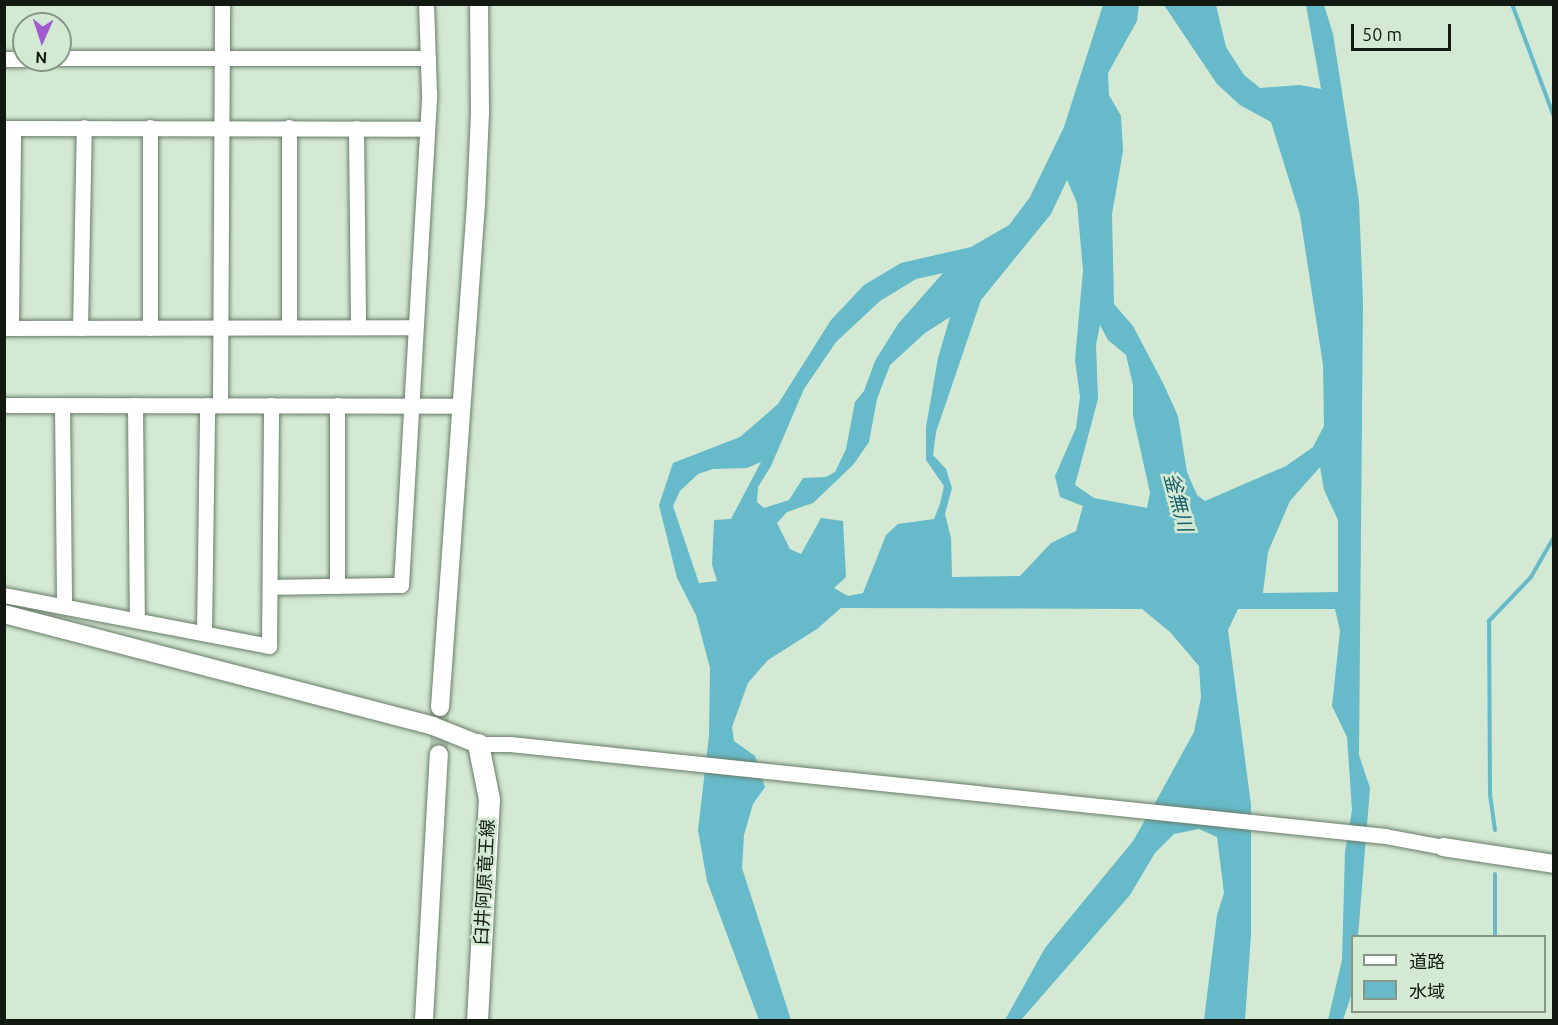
<!DOCTYPE html>
<html>
<head>
<meta charset="utf-8">
<style>
	body { margin:0 }
	#map { position:relative; width:1558px; height:1025px; overflow:hidden; background:#d3e9d3; font-family:Ubuntu,"Noto Sans JP",sans-serif }
	div>[style] { position:absolute }
	[style*='--x'] { left:calc(var(--x)*1px); top:calc(var(--y)*1px); width:calc(var(--w)*1px); rotate:calc(var(--a)*1deg) }
	.water>* { inset:0; background:#66bac9 }
	.stream>* { height:4px; margin:-2px; padding:0 2px; transform-origin:2px; border-radius:2px; background:#66bac9 }
	.tertiary-tunnel>* { height:18px; margin-top:-9px; transform-origin:0; background:repeating-linear-gradient(90deg,#b6cab6 0 18px,transparent 0 27px) }
	.roads { filter:drop-shadow(0 0 2px #687c68) drop-shadow(0 0 2px #687c68) }
	.minor>* { height:15px; margin:-7.5px; padding:0 7.5px; transform-origin:7.5px; border-radius:7.5px; background:#fff }
	.tertiary>* { height:18px; margin:-9px; padding:0 9px; transform-origin:9px; border-radius:9px; background:#fff }
	.secondary>* { height:21px; margin:-10.5px; padding:0 10.5px; transform-origin:10.5px; border-radius:10.5px; background:#fff }
	span { translate:-50% -50%; white-space:nowrap; text-align:center; line-height:1.15; -webkit-text-stroke:5px #d3e9d3; paint-order:stroke }
	.street-label { font-size:18px; color:#111911 }
	.water-label { font-size:20px; color:#185e6a; font-style:italic }
	.frame { position:absolute; inset:0; border:6px solid #111911; pointer-events:none }
	.legend { position:absolute; left:1351px; top:935px; width:195px; height:78px; box-sizing:border-box; background:#d3e9d3; border:2px solid #859685; margin:0; padding:8px 10px; list-style:none; font-size:18px; color:#111911 }
	.legend li { display:flex; align-items:center; gap:12px; height:30px }
	.legend b { width:30px; border:2px solid #859685 }
	.north { position:absolute; left:12px; top:12px; width:60px; height:60px; box-sizing:border-box; background:#d3e9d3; border:2px solid #859685; border-radius:50%; rotate:183deg; font-size:16px; font-weight:700; line-height:24px; text-align:center; color:#111911 }
	.north::after { content:''; display:block; margin:auto; width:21px; height:27px; background:#a05bcf; clip-path:polygon(50% 0,100% 100%,50% 72%,0 100%) }
	.scale { position:absolute; left:1351px; top:24px; width:100px; height:27px; box-sizing:border-box; border:3px solid #111911; border-top:0; padding-left:8px; font-size:18px; line-height:21px; white-space:nowrap; color:#111911; -webkit-text-stroke:4px #d3e9d3; paint-order:stroke }
</style>
</head>
<body>
<div id="map">
	<div class="water">
		<div style="clip-path:polygon(evenodd,1103px 5px,1139px 5px,1137px 21px,1108px 73px,1109px 95px,1121px 116px,1123px 151px,1112px 214px,1114px 304px,1133px 326px,1163px 383px,1178px 416px,1187px 472px,1197px 495px,1205px 501px,1286px 466px,1313px 447px,1324px 426px,1323px 365px,1300px 215px,1271px 122px,1240px 105px,1217px 84px,1164px 5px,1216px 5px,1226px 47px,1244px 75px,1260px 88px,1300px 85px,1321px 89px,1306px 5px,1324px 5px,1333px 34px,1359px 201px,1363px 302px,1359px 755px,1370px 788px,1358px 936px,1352px 936px,1352px 993px,1343px 1020px,1328px 1020px,1342px 960px,1345px 852px,1352px 810px,1347px 737px,1332px 706px,1340px 631px,1335px 609px,1238px 609px,1228px 630px,1251px 805px,1251px 935px,1245px 1020px,1204px 1020px,1217px 915px,1224px 893px,1217px 837px,1199px 829px,1174px 834px,1155px 853px,1130px 895px,1021px 1020px,1005px 1020px,1045px 948px,1133px 841px,1160px 794px,1194px 732px,1201px 697px,1199px 666px,1170px 632px,1142px 609px,841px 608px,817px 629px,768px 660px,748px 683px,732px 727px,734px 741px,755px 756px,765px 787px,753px 804px,744px 835px,742px 868px,791px 1020px,759px 1020px,707px 881px,698px 830px,709px 736px,710px 668px,696px 615px,677px 578px,659px 505px,673px 463px,740px 437px,778px 404px,831px 320px,864px 285px,901px 263px,971px 247px,1009px 225px,1030px 197px,1064px 127px,1103px 5px,1067px 180px,1077px 203px,1083px 270px,1075px 360px,1080px 397px,1076px 428px,1055px 476px,1060px 497px,1083px 506px,1076px 531px,1051px 543px,1020px 576px,952px 577px,951px 538px,945px 514px,952px 488px,946px 469px,933px 455px,936px 432px,981px 300px,1051px 214px,1067px 180px,1103px 5px,943px 273px,898px 324px,875px 361px,864px 391px,855px 402px,846px 449px,835px 472px,826px 477px,803px 478px,789px 500px,764px 508px,757px 502px,758px 487px,771px 466px,804px 389px,836px 342px,880px 301px,916px 279px,943px 273px,1103px 5px,950px 317px,938px 358px,926px 427px,926px 460px,944px 486px,940px 504px,934px 519px,898px 524px,886px 535px,863px 593px,848px 596px,834px 588px,846px 577px,843px 521px,821px 518px,801px 554px,790px 549px,777px 523px,787px 512px,813px 503px,853px 465px,869px 442px,877px 399px,890px 365px,925px 333px,950px 317px,1103px 5px,1100px 325px,1108px 340px,1126px 355px,1133px 385px,1133px 416px,1150px 493px,1147px 508px,1094px 498px,1075px 485px,1098px 399px,1096px 345px,1100px 325px,1103px 5px,761px 462px,731px 519px,714px 520px,712px 565px,717px 581px,699px 583px,673px 506px,680px 491px,698px 474px,713px 469px,747px 468px,761px 462px,1103px 5px,1320px 467px,1324px 490px,1338px 520px,1338px 592px,1263px 593px,1268px 552px,1290px 501px,1320px 467px)"></div>
	</div>
	<div class="stream">
		<div style="--x:1512;--y:4;--w:121;--a:69.6"></div>
		<div style="--x:1495;--y:830;--w:36;--a:-98"></div>
		<div style="--x:1490;--y:794;--w:173;--a:-90.3"></div>
		<div style="--x:1489;--y:621;--w:61;--a:-46.3"></div>
		<div style="--x:1531;--y:577;--w:46;--a:-60.1"></div>
		<div style="--x:1495;--y:874;--w:62;--a:90"></div>
	</div>
	<div class="tertiary-tunnel">
		<div style="--x:439;--y:754;--w:47;--a:-88.8"></div>
	</div>
	<div class="roads">
		<div class="minor">
			<div style="--x:60;--y:58;--w:368;--a:0"></div>
			<div style="--x:4;--y:59;--w:20;--a:0"></div>
			<div style="--x:4;--y:128;--w:423;--a:0.1"></div>
			<div style="--x:356;--y:128;--w:199;--a:89.4"></div>
			<div style="--x:289;--y:327;--w:200;--a:-90"></div>
			<div style="--x:4;--y:328;--w:411;--a:-0.1"></div>
			<div style="--x:11;--y:328;--w:200;--a:-89.4"></div>
			<div style="--x:80;--y:328;--w:201;--a:-88.9"></div>
			<div style="--x:150;--y:328;--w:201;--a:-90"></div>
			<div style="--x:4;--y:405;--w:457;--a:0.1"></div>
			<div style="--x:62;--y:405;--w:201;--a:89.4"></div>
			<div style="--x:135;--y:405;--w:215;--a:89.5"></div>
			<div style="--x:220;--y:405;--w:401;--a:-89.7"></div>
			<div style="--x:337;--y:405;--w:181;--a:90"></div>
			<div style="--x:270;--y:587;--w:131;--a:-0.9"></div>
			<div style="--x:401;--y:585;--w:493;--a:-86.7"></div>
			<div style="--x:429;--y:93;--w:89;--a:-91.9"></div>
			<div style="--x:4;--y:595;--w:270;--a:10.9"></div>
			<div style="--x:269;--y:646;--w:241;--a:-89.5"></div>
			<div style="--x:204;--y:633;--w:228;--a:-89.2"></div>
			<div style="--x:478;--y:744;--w:32;--a:0"></div>
			<div style="--x:510;--y:744;--w:880;--a:6"></div>
			<div style="--x:1385;--y:836;--w:59;--a:10.7"></div>
		</div>
		<div class="tertiary">
			<div style="--x:4;--y:614;--w:443;--a:14.6"></div>
			<div style="--x:433;--y:726;--w:48;--a:21.8"></div>
			<div style="--x:440;--y:707;--w:504;--a:-85.91"></div>
			<div style="--x:476;--y:204;--w:90;--a:-87.5"></div>
			<div style="--x:480;--y:114;--w:110;--a:-90.5"></div>
			<div style="--x:1443;--y:847;--w:112;--a:8.7"></div>
			<div style="--x:424;--y:1020;--w:266;--a:-86.8"></div>
		</div>
		<div class="secondary">
			<div style="--x:477;--y:1020;--w:221;--a:-86.9"></div>
			<div style="--x:489;--y:799;--w:56;--a:-101.3"></div>
		</div>
	</div>
	<div class="street-label">
		<span style="left:484px;top:882px;rotate:-87deg">臼井阿原竜王線</span>
	</div>
	<div class="water-label">
		<span style="left:1179px;top:502px;rotate:75deg">釜無川</span>
	</div>
	<div class="frame"></div>
	<ul class="legend">
	<li><b style="height:8px;background:#fff"></b>道路</li>
	<li><b style="height:16px;background:#66bac9"></b>水域</li>
	</ul>
	<div class="north">N</div>
	<div class="scale">50 m</div>
</div>
</body>
</html>
